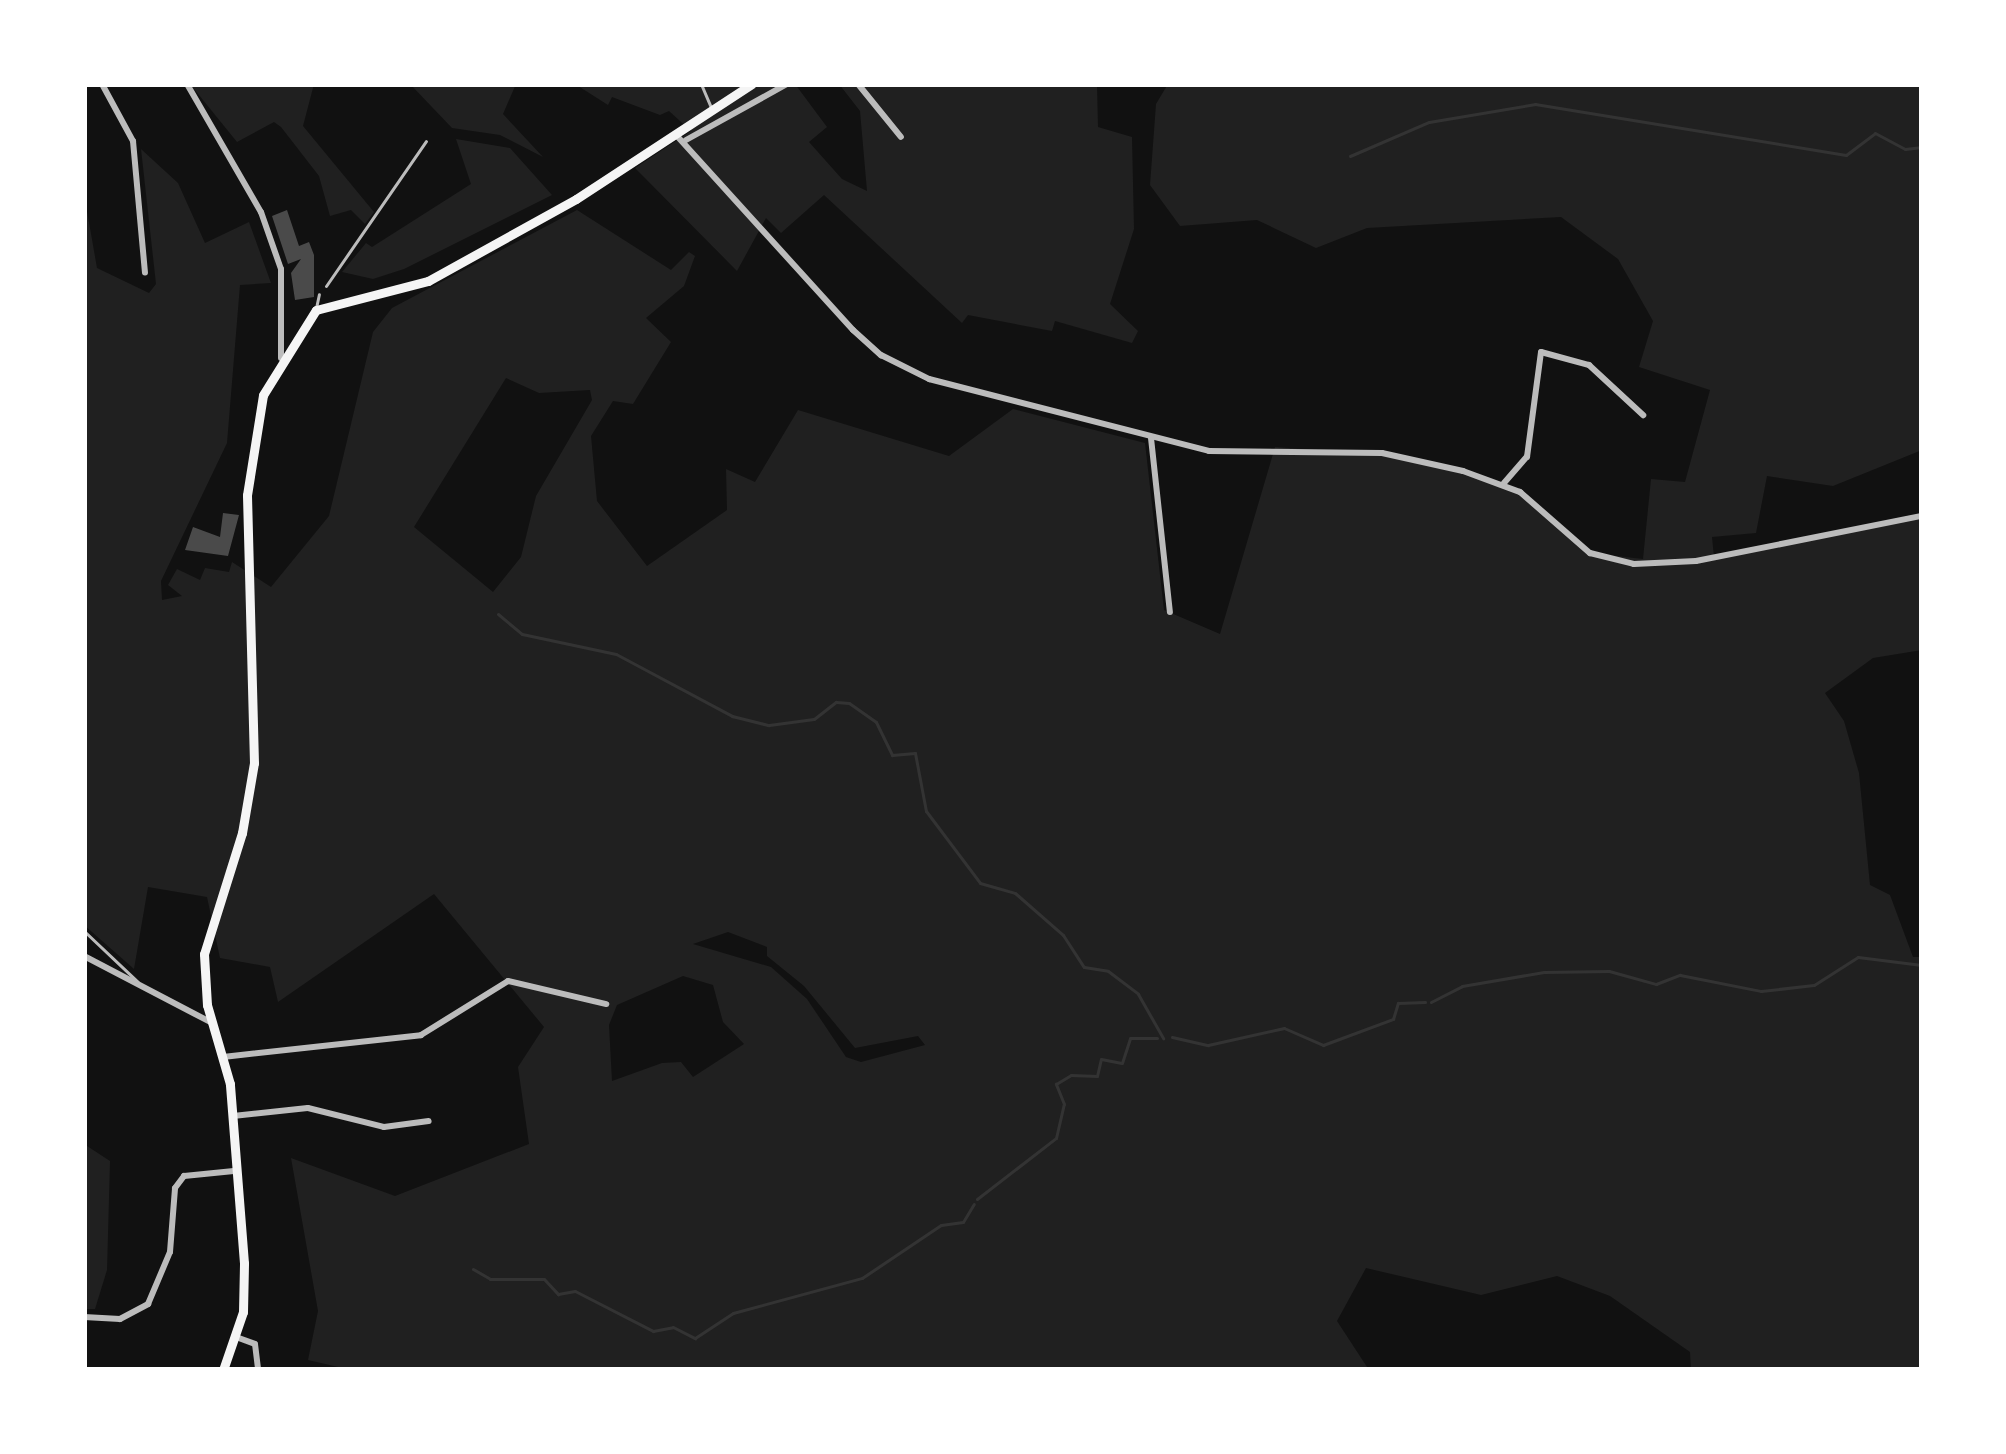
<!DOCTYPE html>
<html>
<head>
<meta charset="utf-8">
<style>
	body { margin:0 }
	#map { position:relative; width:2006px; height:1454px; overflow:hidden; background:#111; font-family:Rubik,sans-serif }
	div>[style] { position:absolute }
	[style*='--x'] { left:calc(var(--x)*1px); top:calc(var(--y)*1px); width:calc(var(--w)*1px); rotate:calc(var(--a)*1deg) }
	.green>* { inset:0; background:#202020 }
	.stream>* { height:3px; margin:-1.5px; padding:0 1.5px; transform-origin:1.5px; border-radius:1.5px; background:#333 }
	.building>* { inset:0; background:#4a4a4a }
	.service>* { height:3px; margin:-1.5px; padding:0 1.5px; transform-origin:1.5px; border-radius:1.5px; background:#bcbcbc }
	.minor>* { height:6px; margin:-3px; padding:0 3px; transform-origin:3px; border-radius:3px; background:#bcbcbc }
	.secondary>* { height:9px; margin:-4.5px; padding:0 4.5px; transform-origin:4.5px; border-radius:4.5px; background:#f5f5f5 }
	span { translate:-50% -50%; white-space:nowrap; text-align:center; line-height:1.15; -webkit-text-stroke:10px #fff; paint-order:stroke }
	.frame { position:absolute; inset:0; border:87px solid #fff; pointer-events:none }
</style>
</head>
<body>
<div id="map">
	<div class="green">
		<div style="clip-path:polygon(190px 84px,314px 84px,303px 126px,374px 212px,365px 224px,351px 210px,330px 216px,319px 176px,281px 127px,274px 122px,237px 142px)"></div>
		<div style="clip-path:polygon(410px 84px,516px 84px,503px 114px,543px 157px,500px 135px,452px 128px)"></div>
		<div style="clip-path:polygon(575px 84px,795px 84px,827px 127px,809px 142px,842px 179px,867px 191px,860px 111px,839px 84px,1097px 84px,1098px 127px,1132px 137px,1134px 229px,1110px 304px,1138px 331px,1132px 343px,1055px 321px,1052px 331px,968px 315px,962px 323px,824px 195px,781px 233px,766px 218px,737px 271px,635px 168px,691px 131px,669px 111px,660px 115px,612px 97px,608px 105px)"></div>
		<div style="clip-path:polygon(evenodd,1168px 84px,1922px 84px,1922px 450px,1833px 486px,1767px 476px,1756px 533px,1712px 537px,1714px 557px,1922px 516px,1922px 650px,1873px 658px,1825px 693px,1844px 721px,1859px 773px,1870px 885px,1890px 895px,1913px 957px,1922px 957px,1922px 1370px,1691px 1370px,1690px 1352px,1610px 1296px,1557px 1276px,1481px 1295px,1366px 1268px,1337px 1321px,1369px 1370px,351px 1370px,308px 1360px,318px 1311px,291px 1158px,395px 1196px,529px 1144px,518px 1067px,544px 1027px,434px 894px,278px 1002px,270px 967px,220px 958px,207px 897px,148px 887px,134px 969px,84px 925px,84px 194px,97px 268px,149px 293px,156px 284px,141px 149px,178px 183px,205px 243px,249px 222px,271px 283px,240px 285px,227px 443px,161px 581px,162px 600px,182px 596px,168px 585px,177px 569px,200px 580px,205px 568px,229px 572px,232px 562px,271px 587px,329px 516px,373px 332px,392px 308px,577px 210px,671px 270px,689px 252px,695px 256px,684px 286px,646px 318px,671px 342px,633px 404px,613px 401px,591px 436px,597px 501px,647px 566px,727px 510px,726px 469px,755px 482px,798px 410px,949px 456px,1013px 409px,1145px 443px,1164px 610px,1220px 634px,1275px 447px,1408px 457px,1504px 483px,1590px 553px,1643px 559px,1651px 479px,1685px 482px,1710px 390px,1639px 367px,1653px 321px,1618px 259px,1561px 217px,1367px 228px,1316px 248px,1257px 220px,1180px 226px,1150px 185px,1156px 104px,1168px 84px,506px 378px,539px 393px,590px 390px,592px 400px,536px 496px,521px 557px,493px 592px,414px 527px,506px 378px,1168px 84px,728px 932px,767px 947px,767px 956px,804px 986px,855px 1048px,918px 1036px,925px 1045px,861px 1062px,846px 1057px,807px 999px,771px 967px,693px 944px,728px 932px,1168px 84px,683px 976px,713px 985px,723px 1022px,744px 1044px,693px 1077px,681px 1062px,662px 1063px,612px 1081px,609px 1025px,617px 1005px,683px 976px)"></div>
		<div style="clip-path:polygon(456px 139px,510px 148px,552px 195px,404px 269px,373px 279px,342px 272px,366px 243px,372px 247px,471px 184px)"></div>
		<div style="clip-path:polygon(84px 1144px,110px 1161px,107px 1270px,95px 1309px,84px 1309px)"></div>
	</div>
	<div class="stream">
		<div style="--x:1350;--y:156;--w:86;--a:-23.3"></div>
		<div style="--x:1429;--y:122;--w:108;--a:-9.6"></div>
		<div style="--x:1535;--y:104;--w:315;--a:9.3"></div>
		<div style="--x:1846;--y:155;--w:36;--a:-37"></div>
		<div style="--x:1875;--y:133;--w:34;--a:28"></div>
		<div style="--x:1905;--y:149;--w:17;--a:-7"></div>
		<div style="--x:498;--y:614;--w:31;--a:40"></div>
		<div style="--x:522;--y:634;--w:96;--a:12"></div>
		<div style="--x:616;--y:654;--w:132;--a:28.1"></div>
		<div style="--x:732;--y:716;--w:38;--a:14"></div>
		<div style="--x:769;--y:725;--w:45;--a:-7.6"></div>
		<div style="--x:814;--y:719;--w:28;--a:-38"></div>
		<div style="--x:836;--y:702;--w:13;--a:4"></div>
		<div style="--x:849;--y:703;--w:33;--a:35"></div>
		<div style="--x:876;--y:722;--w:37;--a:64"></div>
		<div style="--x:892;--y:755;--w:23;--a:-5"></div>
		<div style="--x:915;--y:753;--w:59;--a:79.3"></div>
		<div style="--x:926;--y:811;--w:90;--a:53.1"></div>
		<div style="--x:980;--y:883;--w:36;--a:16"></div>
		<div style="--x:1015;--y:893;--w:64;--a:41.2"></div>
		<div style="--x:1063;--y:935;--w:38;--a:57"></div>
		<div style="--x:1084;--y:967;--w:24;--a:9"></div>
		<div style="--x:1108;--y:971;--w:38;--a:37"></div>
		<div style="--x:1138;--y:994;--w:51;--a:60.4"></div>
		<div style="--x:1431;--y:1002;--w:35;--a:-27"></div>
		<div style="--x:1462;--y:986;--w:83;--a:-9.7"></div>
		<div style="--x:1544;--y:972;--w:65;--a:-0.9"></div>
		<div style="--x:1609;--y:971;--w:49;--a:15.5"></div>
		<div style="--x:1656;--y:984;--w:26;--a:-21"></div>
		<div style="--x:1680;--y:975;--w:83;--a:11.2"></div>
		<div style="--x:1761;--y:991;--w:53;--a:-6.5"></div>
		<div style="--x:1814;--y:985;--w:52;--a:-32.5"></div>
		<div style="--x:1858;--y:957;--w:64;--a:7.1"></div>
		<div style="--x:1172;--y:1037;--w:37;--a:13"></div>
		<div style="--x:1208;--y:1045;--w:78;--a:-12.6"></div>
		<div style="--x:1284;--y:1028;--w:43;--a:23.6"></div>
		<div style="--x:1323;--y:1045;--w:75;--a:-20.4"></div>
		<div style="--x:1393;--y:1019;--w:17;--a:-73"></div>
		<div style="--x:1398;--y:1003;--w:27;--a:-2"></div>
		<div style="--x:977;--y:1199;--w:100;--a:-37.7"></div>
		<div style="--x:1056;--y:1138;--w:35;--a:-77"></div>
		<div style="--x:1064;--y:1104;--w:22;--a:-112"></div>
		<div style="--x:1056;--y:1084;--w:17;--a:-31"></div>
		<div style="--x:1071;--y:1075;--w:26;--a:2"></div>
		<div style="--x:1097;--y:1076;--w:17;--a:-77"></div>
		<div style="--x:1101;--y:1059;--w:21;--a:11"></div>
		<div style="--x:1122;--y:1063;--w:26;--a:-72"></div>
		<div style="--x:1130;--y:1038;--w:27;--a:0"></div>
		<div style="--x:473;--y:1269;--w:20;--a:30"></div>
		<div style="--x:490;--y:1279;--w:54;--a:0"></div>
		<div style="--x:544;--y:1279;--w:21;--a:47"></div>
		<div style="--x:558;--y:1294;--w:17;--a:-10"></div>
		<div style="--x:575;--y:1291;--w:88;--a:27.1"></div>
		<div style="--x:653;--y:1331;--w:20;--a:-11"></div>
		<div style="--x:673;--y:1327;--w:25;--a:27"></div>
		<div style="--x:695;--y:1338;--w:45;--a:-33.3"></div>
		<div style="--x:733;--y:1313;--w:134;--a:-15.2"></div>
		<div style="--x:862;--y:1278;--w:95;--a:-33.9"></div>
		<div style="--x:941;--y:1225;--w:22;--a:-8"></div>
		<div style="--x:963;--y:1222;--w:21;--a:-59"></div>
	</div>
	<div class="building">
		<div style="clip-path:polygon(287px 210px,299px 246px,309px 242px,314px 255px,314px 297px,295px 300px,291px 273px,301px 259px,288px 264px,272px 216px)"></div>
		<div style="clip-path:polygon(223px 513px,239px 515px,228px 556px,185px 550px,193px 527px,220px 537px)"></div>
	</div>
	<div class="service">
		<div style="--x:701;--y:84;--w:26;--a:67"></div>
		<div style="--x:326;--y:286;--w:176;--a:-55.4"></div>
		<div style="--x:316;--y:308;--w:14;--a:-78"></div>
		<div style="--x:84;--y:931;--w:74;--a:43.4"></div>
		<div style="--x:84;--y:1366;--w:4;--a:63"></div>
	</div>
	<div class="minor">
		<div style="--x:102;--y:84;--w:65;--a:61.5"></div>
		<div style="--x:133;--y:141;--w:132;--a:84.8"></div>
		<div style="--x:187;--y:84;--w:148;--a:60"></div>
		<div style="--x:261;--y:212;--w:60;--a:70.7"></div>
		<div style="--x:281;--y:269;--w:89;--a:90"></div>
		<div style="--x:858;--y:84;--w:68;--a:50.9"></div>
		<div style="--x:677;--y:136;--w:262;--a:47.8"></div>
		<div style="--x:853;--y:330;--w:38;--a:42"></div>
		<div style="--x:881;--y:355;--w:54;--a:26.6"></div>
		<div style="--x:929;--y:379;--w:289;--a:14.4"></div>
		<div style="--x:1209;--y:451;--w:173;--a:0.7"></div>
		<div style="--x:1382;--y:453;--w:83;--a:12.5"></div>
		<div style="--x:1463;--y:471;--w:61;--a:20.2"></div>
		<div style="--x:1520;--y:492;--w:93;--a:41.1"></div>
		<div style="--x:1590;--y:553;--w:45;--a:14"></div>
		<div style="--x:1634;--y:564;--w:62;--a:-2.8"></div>
		<div style="--x:1696;--y:561;--w:230;--a:-11.3"></div>
		<div style="--x:686;--y:140;--w:115;--a:-29"></div>
		<div style="--x:1151;--y:438;--w:175;--a:83.8"></div>
		<div style="--x:1504;--y:483;--w:35;--a:-49"></div>
		<div style="--x:1527;--y:457;--w:106;--a:-82.4"></div>
		<div style="--x:1541;--y:352;--w:50;--a:15.2"></div>
		<div style="--x:1589;--y:365;--w:74;--a:42.8"></div>
		<div style="--x:84;--y:956;--w:144;--a:27.6"></div>
		<div style="--x:223;--y:1057;--w:199;--a:-6.3"></div>
		<div style="--x:421;--y:1035;--w:102;--a:-31.8"></div>
		<div style="--x:508;--y:981;--w:101;--a:13.2"></div>
		<div style="--x:233;--y:1116;--w:75;--a:-6.1"></div>
		<div style="--x:308;--y:1108;--w:78;--a:14"></div>
		<div style="--x:384;--y:1127;--w:45;--a:-7.6"></div>
		<div style="--x:84;--y:1317;--w:36;--a:3"></div>
		<div style="--x:120;--y:1319;--w:32;--a:-28"></div>
		<div style="--x:148;--y:1304;--w:56;--a:-67.1"></div>
		<div style="--x:170;--y:1252;--w:64;--a:-85.5"></div>
		<div style="--x:175;--y:1188;--w:15;--a:-53"></div>
		<div style="--x:184;--y:1176;--w:50;--a:-5.7"></div>
		<div style="--x:236;--y:1337;--w:20;--a:20"></div>
		<div style="--x:255;--y:1344;--w:26;--a:83"></div>
	</div>
	<div class="secondary">
		<div style="--x:223;--y:1370;--w:61;--a:-71"></div>
		<div style="--x:243;--y:1312;--w:49;--a:-88.8"></div>
		<div style="--x:244;--y:1263;--w:180;--a:-94.5"></div>
		<div style="--x:230;--y:1084;--w:82;--a:-106.2"></div>
		<div style="--x:207;--y:1005;--w:51;--a:-93.4"></div>
		<div style="--x:204;--y:954;--w:127;--a:-72.6"></div>
		<div style="--x:242;--y:833;--w:71;--a:-80.3"></div>
		<div style="--x:254;--y:763;--w:268;--a:-91.5"></div>
		<div style="--x:247;--y:495;--w:101;--a:-80.9"></div>
		<div style="--x:263;--y:395;--w:100;--a:-58.1"></div>
		<div style="--x:316;--y:310;--w:116;--a:-14.5"></div>
		<div style="--x:428;--y:281;--w:169;--a:-29"></div>
		<div style="--x:576;--y:199;--w:210;--a:-33.2"></div>
	</div>
	<div class="frame"></div>
</div>
</body>
</html>
